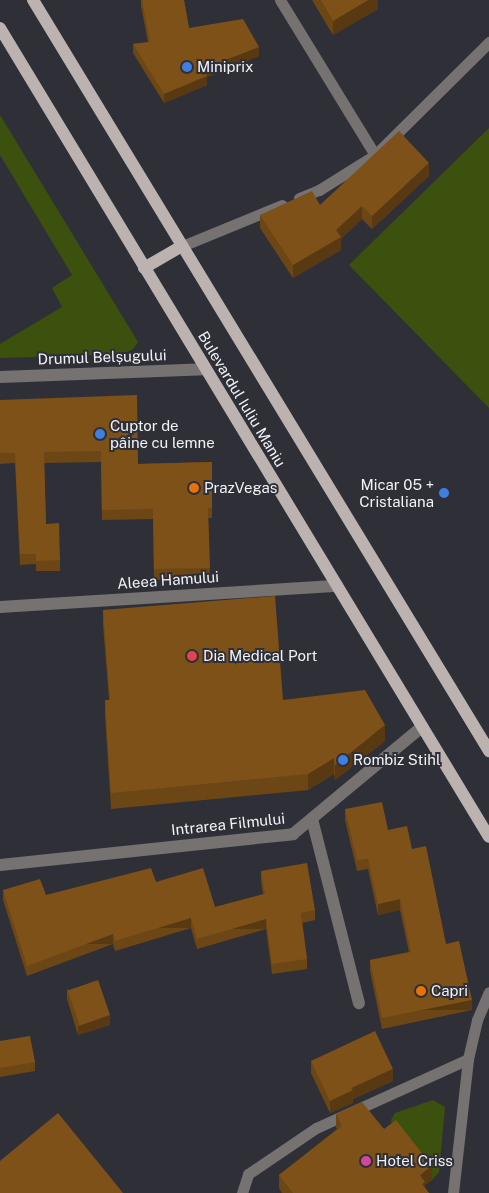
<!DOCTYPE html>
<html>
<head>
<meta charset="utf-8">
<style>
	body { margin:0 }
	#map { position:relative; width:489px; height:1193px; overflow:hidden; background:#2f3037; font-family:"Public Sans",sans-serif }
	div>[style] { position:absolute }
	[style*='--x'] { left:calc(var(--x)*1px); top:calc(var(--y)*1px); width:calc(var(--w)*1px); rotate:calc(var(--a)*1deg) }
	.green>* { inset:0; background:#3c510e }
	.lane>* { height:11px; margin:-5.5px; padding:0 5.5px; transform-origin:5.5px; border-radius:5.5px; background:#767271 }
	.street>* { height:12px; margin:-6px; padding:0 6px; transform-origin:6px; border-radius:6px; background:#767271 }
	.primary>* { height:12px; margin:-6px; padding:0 6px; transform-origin:6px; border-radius:6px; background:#bcb2b0 }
	.wall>* { inset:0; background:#6c4615 }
	.shaded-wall>* { inset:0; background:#583911; transform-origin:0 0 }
	.building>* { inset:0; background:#7e5118; transform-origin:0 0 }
	.dots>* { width:14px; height:14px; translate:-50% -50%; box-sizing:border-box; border:2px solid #2f3037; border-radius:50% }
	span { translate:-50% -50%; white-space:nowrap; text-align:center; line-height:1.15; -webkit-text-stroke:4px #2f3037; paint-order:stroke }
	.poi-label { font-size:15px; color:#f1f2f7 }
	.left { translate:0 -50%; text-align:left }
	.right { translate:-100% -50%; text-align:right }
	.street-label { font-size:15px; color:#f1f2f7 }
</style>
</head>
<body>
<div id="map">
	<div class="green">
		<div style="clip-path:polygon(0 115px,138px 342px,133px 349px,124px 354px,0 358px,0 344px,62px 307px,52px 288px,72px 275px,0 155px)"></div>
		<div style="clip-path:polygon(489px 128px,489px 408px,349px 265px)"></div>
		<div style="clip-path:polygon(433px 1100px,445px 1107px,439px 1172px,432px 1180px,393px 1130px,391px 1120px,395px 1113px)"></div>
	</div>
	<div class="lane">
		<div style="--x:280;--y:0;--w:182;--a:58.5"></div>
		<div style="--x:299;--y:198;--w:22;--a:-22"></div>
		<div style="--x:319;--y:190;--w:66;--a:-32"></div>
		<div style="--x:375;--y:155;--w:161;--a:-44.7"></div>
		<div style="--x:182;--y:246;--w:108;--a:-22.3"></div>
		<div style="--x:242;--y:1193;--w:20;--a:-72"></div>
		<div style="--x:248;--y:1174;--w:82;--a:-34.1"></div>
		<div style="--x:316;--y:1128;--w:167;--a:-24.4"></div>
		<div style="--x:453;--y:1193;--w:135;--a:-83.6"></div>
		<div style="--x:468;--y:1059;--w:40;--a:-77"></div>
		<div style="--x:477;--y:1020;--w:30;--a:-67"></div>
	</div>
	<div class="street">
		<div style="--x:0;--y:377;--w:205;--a:-2.2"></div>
		<div style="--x:0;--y:607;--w:338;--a:-3.6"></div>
		<div style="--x:312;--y:819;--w:190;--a:75.7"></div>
		<div style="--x:0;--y:865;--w:295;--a:-6"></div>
		<div style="--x:293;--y:834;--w:168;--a:-39.7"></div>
	</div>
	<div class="primary">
		<div style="--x:33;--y:0;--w:879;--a:58.73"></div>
		<div style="--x:0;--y:28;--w:945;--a:58.85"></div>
		<div style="--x:144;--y:268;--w:44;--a:-30.1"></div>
	</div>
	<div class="wall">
		<div style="clip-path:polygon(141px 0,184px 0,189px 28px,259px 56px,207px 77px,207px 85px,164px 103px,133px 53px,133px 44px,148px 42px,141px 6px)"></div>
		<div style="clip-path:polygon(312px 0,378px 0,378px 9px,333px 35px)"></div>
		<div style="clip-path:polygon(429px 176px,372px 229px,362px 219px,341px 239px,341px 250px,293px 278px,260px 228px,260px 215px,320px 205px)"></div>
		<div style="clip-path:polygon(0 400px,138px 464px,212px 462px,212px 518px,208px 518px,210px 578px,154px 580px,153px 519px,102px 520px,101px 462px,44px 463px,46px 524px,60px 560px,60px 571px,36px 571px,36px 564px,20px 565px,15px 463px,0 464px)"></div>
		<div style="clip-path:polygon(103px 610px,283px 700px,385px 741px,335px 780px,334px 774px,308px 790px,111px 809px,105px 716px,105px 700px,109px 700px,103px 625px)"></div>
		<div style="clip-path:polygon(345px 809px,388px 830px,412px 849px,446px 944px,472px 1010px,382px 1029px,370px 971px,370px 960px,409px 952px,400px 910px,378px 915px,368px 869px,357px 871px,345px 820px)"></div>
		<div style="clip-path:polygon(261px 871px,315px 910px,315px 920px,302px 923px,307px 959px,307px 969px,272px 974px,266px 929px,197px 949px,191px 928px,115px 951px,113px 944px,27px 976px,3px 900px,3px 890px,46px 895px,156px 882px,215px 907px,263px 894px,261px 881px)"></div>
		<div style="clip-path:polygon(67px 989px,110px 1025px,78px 1035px,67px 999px)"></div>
		<div style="clip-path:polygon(0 1041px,35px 1062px,35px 1071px,0 1077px)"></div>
		<div style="clip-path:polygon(311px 1061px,393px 1081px,353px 1099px,353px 1103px,330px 1113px,311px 1073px)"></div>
		<div style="clip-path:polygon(336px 1114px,384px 1129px,432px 1180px,425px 1185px,425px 1188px,429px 1193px,282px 1193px,279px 1188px,279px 1175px,337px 1129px,336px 1127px)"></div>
	</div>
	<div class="shaded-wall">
		<div style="clip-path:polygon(368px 0,378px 0,378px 9px,333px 35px,333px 21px)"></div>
		<div style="clip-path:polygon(259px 47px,259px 56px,207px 77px,207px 85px,164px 103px,164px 94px,204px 68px)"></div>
		<div style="clip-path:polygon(429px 163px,429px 176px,372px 229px,372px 216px)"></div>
		<div style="clip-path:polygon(362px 206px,362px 219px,341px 239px,341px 250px,293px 278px,293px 265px,336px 230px)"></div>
		<div style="clip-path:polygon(385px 725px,385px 741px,335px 780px,335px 765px)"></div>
		<div style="clip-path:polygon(334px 758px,334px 774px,308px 790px,308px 774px)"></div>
		<div style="clip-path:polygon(400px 899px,400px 910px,378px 915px,378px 904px)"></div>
		<div style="left:191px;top:918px;width:10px;height:79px;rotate:90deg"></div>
		<div style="left:266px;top:919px;width:10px;height:72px;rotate:90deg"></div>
		<div style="left:113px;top:934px;width:10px;height:92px;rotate:90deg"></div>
		<div style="left:472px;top:1000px;width:10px;height:92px;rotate:90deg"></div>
		<div style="clip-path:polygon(110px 1015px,110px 1025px,78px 1035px,78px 1026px)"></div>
		<div style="clip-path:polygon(393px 1069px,393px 1081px,353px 1099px,353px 1103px,330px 1113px,330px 1101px,351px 1088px)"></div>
		<div style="clip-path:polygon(432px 1166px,432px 1180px,425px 1185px,425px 1193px,420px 1175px)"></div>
	</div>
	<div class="building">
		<div style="clip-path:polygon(142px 0,184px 0,189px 28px,243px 19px,259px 47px,204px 68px,207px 76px,164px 94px,133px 44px,150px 42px)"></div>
		<div style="clip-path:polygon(321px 0,368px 0,333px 21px)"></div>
		<div style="clip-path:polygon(399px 131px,429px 163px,372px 216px,362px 206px,336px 230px,341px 237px,293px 265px,260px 215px,312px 191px,320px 205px)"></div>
		<div style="clip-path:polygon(137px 395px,138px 464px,212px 462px,212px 508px,208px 508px,210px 568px,154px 569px,153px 509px,102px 510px,101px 451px,44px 452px,46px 524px,59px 523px,60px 560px,36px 561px,36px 554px,20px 554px,15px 453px,0 453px,0 400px)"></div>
		<div style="clip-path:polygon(275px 596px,283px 700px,365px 690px,385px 725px,335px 765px,334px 758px,308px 774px,111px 793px,105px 700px,110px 700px,103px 610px)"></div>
		<div style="clip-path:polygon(382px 802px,388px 830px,407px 826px,412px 849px,426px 846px,446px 944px,459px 941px,472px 1000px,382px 1018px,370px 960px,411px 952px,400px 899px,378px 904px,368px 859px,357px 860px,345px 809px)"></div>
		<div style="clip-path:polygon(307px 863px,315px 910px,301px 913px,307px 959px,272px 964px,266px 919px,197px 939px,191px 918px,115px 941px,113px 934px,27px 966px,3px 890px,40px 879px,46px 895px,151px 868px,156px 882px,203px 868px,215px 907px,265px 894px,261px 871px)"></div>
		<div style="left:98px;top:980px;width:37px;height:32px;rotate:71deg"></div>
		<div style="clip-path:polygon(375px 1031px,393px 1069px,351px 1088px,353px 1090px,330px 1101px,311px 1061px)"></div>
		<div style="clip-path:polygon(30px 1036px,35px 1062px,0 1068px,0 1041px)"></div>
		<div style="clip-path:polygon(362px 1102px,384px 1129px,396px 1120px,432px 1166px,420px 1175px,425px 1182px,422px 1184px,429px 1193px,293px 1193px,279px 1175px,342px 1126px,336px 1114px)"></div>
		<div style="clip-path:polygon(58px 1113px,123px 1193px,0 1193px,0 1161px)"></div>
	</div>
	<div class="dots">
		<div style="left:187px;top:67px;background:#3f7fe0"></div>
		<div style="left:100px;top:434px;background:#3f7fe0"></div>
		<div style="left:194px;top:488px;background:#e8710a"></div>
		<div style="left:444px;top:493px;background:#3f7fe0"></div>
		<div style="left:192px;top:656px;background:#e0444e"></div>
		<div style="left:343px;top:760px;background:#3f7fe0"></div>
		<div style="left:421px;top:991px;background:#e8710a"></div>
		<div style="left:366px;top:1161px;background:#d1479c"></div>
	</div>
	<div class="poi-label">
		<span class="left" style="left:197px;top:67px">Miniprix</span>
		<span class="left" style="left:110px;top:434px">Cuptor de<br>pâine cu lemne</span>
		<span class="right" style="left:434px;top:493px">Micar 05 +<br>Cristaliana</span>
		<span class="left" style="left:204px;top:488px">PrazVegas</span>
		<span class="left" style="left:203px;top:656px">Dia Medical Port</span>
		<span class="left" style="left:353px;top:760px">Rombiz Stihl</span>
		<span class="left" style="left:431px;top:991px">Capri</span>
		<span class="left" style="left:376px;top:1161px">Hotel Criss</span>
	</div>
	<div class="street-label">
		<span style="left:102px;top:357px;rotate:-2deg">Drumul Belșugului</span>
		<span style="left:242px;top:399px;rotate:59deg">Bulevardul Iuliu Maniu</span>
		<span style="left:168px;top:580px;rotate:-4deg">Aleea Hamului</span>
		<span style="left:228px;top:824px;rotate:-6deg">Intrarea Filmului</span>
	</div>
</div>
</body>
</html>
